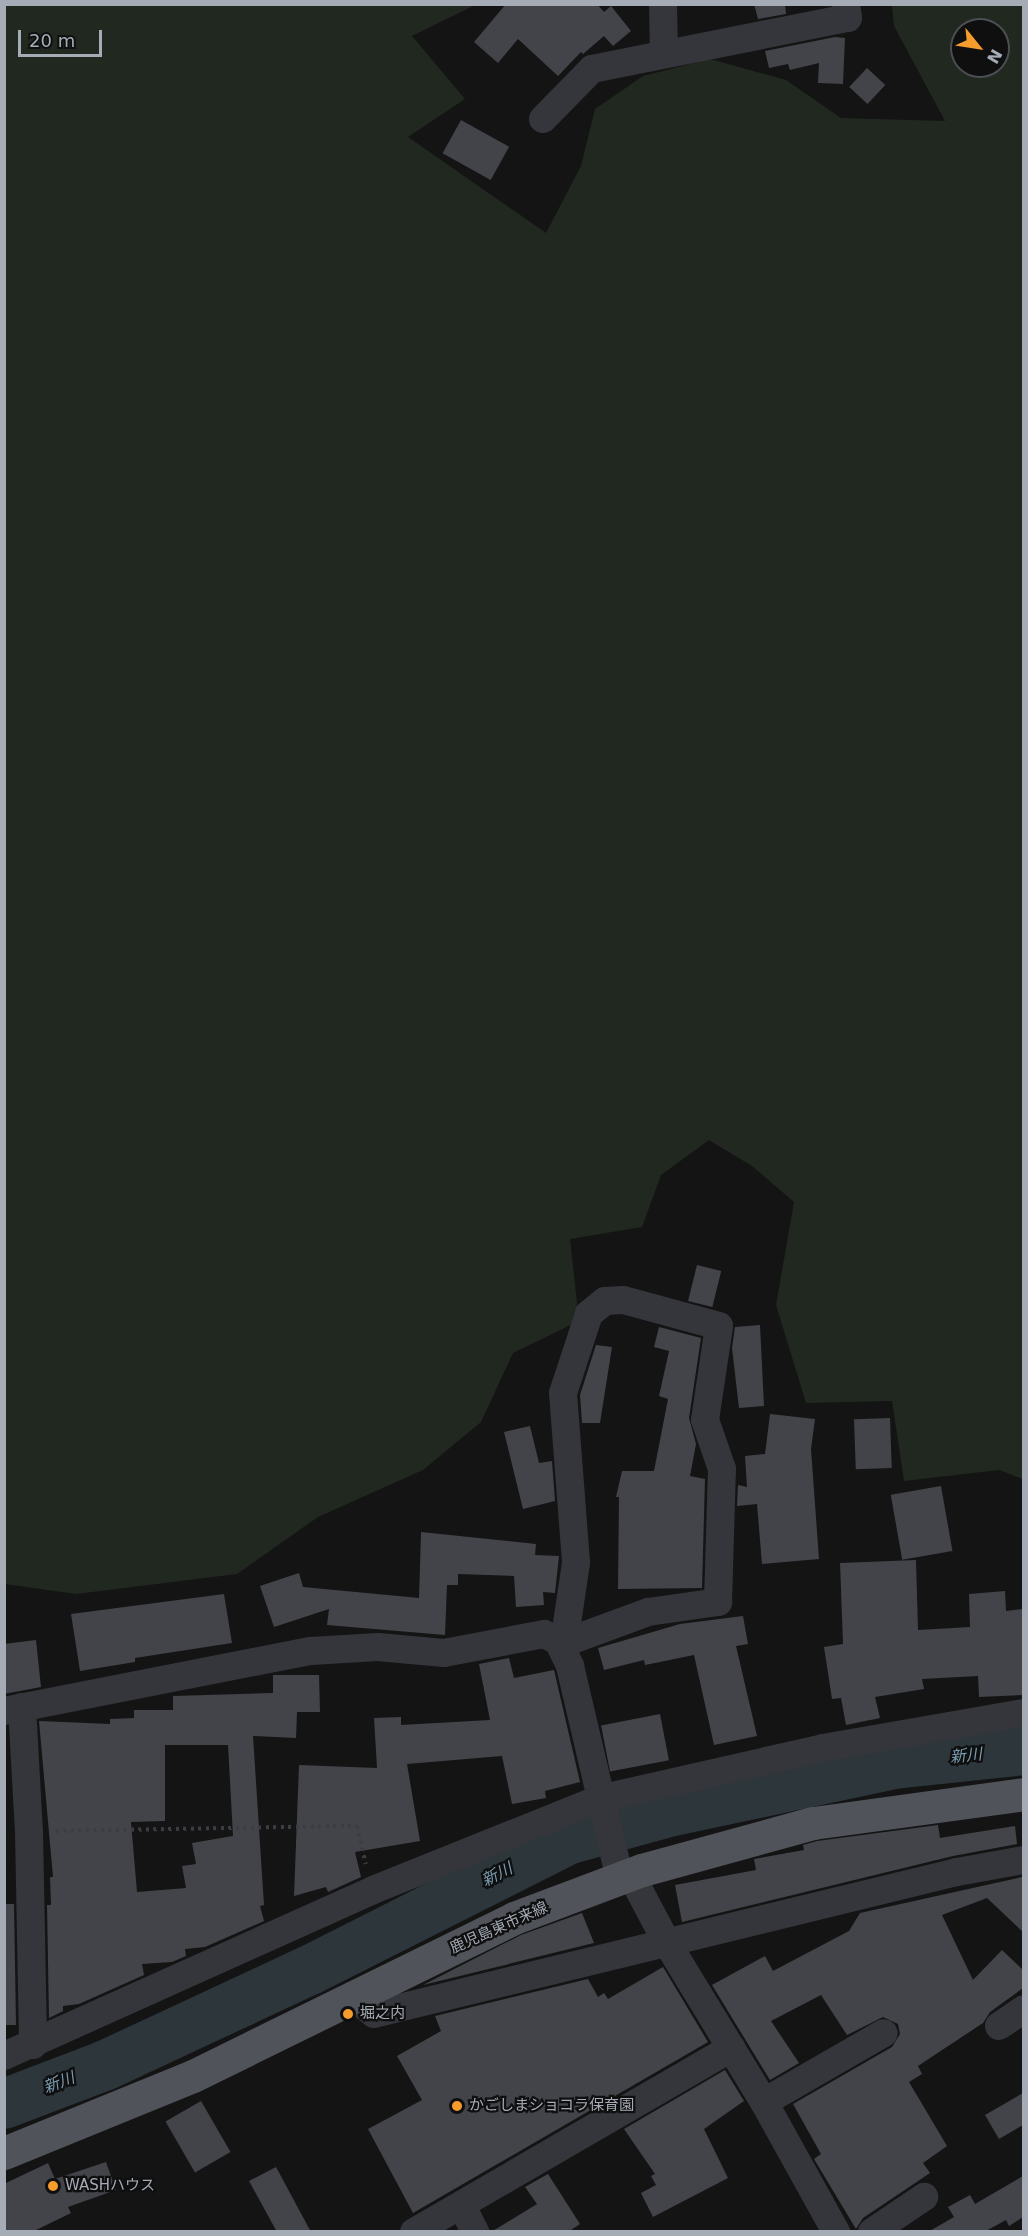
<!DOCTYPE html>
<html>
<head>
<meta charset="utf-8">
<style>
	body { margin:0 }
	#map { position:relative; width:1028px; height:2236px; overflow:hidden; background:#141415; font-family:"DejaVu Sans","Noto Sans JP",sans-serif }
	div>[style] { position:absolute }
	[style*='--x'] { left:calc(var(--x)*1px); top:calc(var(--y)*1px); width:calc(var(--w)*1px); rotate:calc(var(--a)*1deg) }
	.green>* { inset:0; background:#202820 }
	.river>* { height:50px; margin:-25px; padding:0 25px; transform-origin:25px; border-radius:25px; background:#2c363b }
	.building>* { inset:0; background:#434449; transform-origin:0 0 }
	.path>* { height:4px; margin-top:-2px; transform-origin:0; background:repeating-linear-gradient(90deg,#3b3d42 0 3px,transparent 0 7.5px) }
	.minor>* { height:28px; margin:-14px; padding:0 14px; transform-origin:14px; border-radius:14px; background:#35363b }
	.major>* { height:33px; margin:-16.5px; padding:0 16.5px; transform-origin:16.5px; border-radius:16.5px; background:#51535a }
	.dots>* { width:16px; height:16px; translate:-50% -50%; box-sizing:border-box; border:3px solid #0f0f10; border-radius:50% }
	span { translate:-50% -50%; white-space:nowrap; text-align:center; line-height:1.15; -webkit-text-stroke:4.5px #0f0f10; paint-order:stroke }
	.street-label { font-size:15px; color:#a5acb6 }
	.poi-label { font-size:15px; color:#a5acb6 }
	.left { translate:0 -50%; text-align:left }
	.water-label { font-size:16px; color:#7b9eb2; font-style:italic }
	.frame { position:absolute; inset:0; border:6px solid #a5acb6; pointer-events:none }
	.north { position:absolute; left:950px; top:18px; width:60px; height:60px; box-sizing:border-box; background:#0f0f10; border:2px solid #4b4e52; border-radius:50%; rotate:120deg; font-size:16px; font-weight:700; line-height:24px; text-align:center; color:#a5acb6 }
	.north::after { content:''; display:block; margin:auto; width:21px; height:27px; background:#f59c2c; clip-path:polygon(50% 0,100% 100%,50% 72%,0 100%) }
	.scale { position:absolute; left:18px; top:30px; width:84px; height:27px; box-sizing:border-box; border:3px solid #a5acb6; border-top:0; padding-left:8px; font-size:18px; line-height:21px; white-space:nowrap; color:#a5acb6; -webkit-text-stroke:4px #0f0f10; paint-order:stroke }
</style>
</head>
<body>
<div id="map">
	<div class="green">
		<div style="clip-path:polygon(evenodd,5px 5px,475px 5px,412px 36px,465px 99px,408px 137px,546px 233px,581px 166px,595px 109px,643px 76px,710px 59px,786px 80px,841px 118px,945px 121px,894px 26px,892px 5px,1023px 5px,1023px 1479px,999px 1470px,904px 1481px,892px 1401px,806px 1403px,776px 1305px,794px 1202px,752px 1166px,709px 1140px,661px 1175px,642px 1227px,570px 1239px,579px 1321px,513px 1353px,481px 1422px,423px 1470px,318px 1517px,237px 1574px,76px 1594px,5px 1584px,5px 5px,962px 30px,998px 30px,998px 66px,962px 66px,962px 30px)"></div>
	</div>
	<div class="river">
		<div style="--x:4;--y:2104;--w:109;--a:-20.9"></div>
		<div style="--x:106;--y:2065;--w:225;--a:-25"></div>
		<div style="--x:310;--y:1970;--w:288;--a:-26.8"></div>
		<div style="--x:567;--y:1840;--w:110;--a:-15.3"></div>
		<div style="--x:673;--y:1811;--w:226;--a:-12"></div>
		<div style="--x:894;--y:1764;--w:131;--a:-6.1"></div>
	</div>
	<div class="building">
		<div style="clip-path:polygon(506px 4px,597px 4px,604px 12px,611px 6px,631px 31px,613px 46px,604px 36px,583px 54px,581px 52px,558px 76px,518px 39px,498px 63px,474px 42px)"></div>
		<div style="clip-path:polygon(754px 4px,785px 4px,786px 14px,758px 19px)"></div>
		<div style="clip-path:polygon(835px 37px,845px 38px,843px 84px,818px 83px,819px 63px,790px 70px,788px 64px,769px 68px,765px 51px)"></div>
		<div style="left:867px;top:68px;width:25px;height:26px;rotate:43deg"></div>
		<div style="left:461px;top:120px;width:55px;height:38px;rotate:29deg"></div>
		<div style="left:697px;top:1265px;width:25px;height:37px;rotate:14deg"></div>
		<div style="clip-path:polygon(760px 1325px,764px 1406px,739px 1408px,732px 1348px,735px 1327px)"></div>
		<div style="clip-path:polygon(659px 1327px,701px 1338px,689px 1418px,696px 1444px,690px 1476px,705px 1479px,702px 1588px,618px 1589px,619px 1497px,616px 1497px,622px 1471px,654px 1471px,668px 1399px,659px 1396px,669px 1351px,654px 1347px)"></div>
		<div style="clip-path:polygon(596px 1345px,612px 1347px,600px 1423px,582px 1423px,580px 1395px)"></div>
		<div style="clip-path:polygon(770px 1414px,815px 1419px,811px 1449px,819px 1559px,762px 1564px,757px 1504px,737px 1506px,738px 1485px,747px 1487px,745px 1456px,765px 1454px)"></div>
		<div style="left:890px;top:1418px;width:50px;height:36px;rotate:88deg"></div>
		<div style="clip-path:polygon(530px 1426px,539px 1463px,552px 1461px,555px 1501px,523px 1509px,504px 1432px)"></div>
		<div style="left:941px;top:1486px;width:66px;height:51px;rotate:80deg"></div>
		<div style="clip-path:polygon(421px 1532px,536px 1544px,535px 1555px,559px 1556px,555px 1593px,543px 1592px,544px 1605px,516px 1607px,514px 1576px,458px 1574px,458px 1585px,447px 1585px,445px 1635px,327px 1625px,329px 1609px,274px 1627px,260px 1586px,299px 1573px,303px 1587px,419px 1598px)"></div>
		<div style="clip-path:polygon(916px 1560px,918px 1630px,970px 1627px,969px 1594px,1005px 1591px,1006px 1611px,1023px 1609px,1023px 1695px,979px 1697px,978px 1676px,922px 1679px,924px 1689px,875px 1697px,880px 1718px,846px 1725px,841px 1698px,832px 1699px,824px 1647px,843px 1644px,840px 1563px)"></div>
		<div style="clip-path:polygon(224px 1594px,232px 1643px,135px 1658px,135px 1662px,80px 1671px,71px 1614px)"></div>
		<div style="clip-path:polygon(743px 1616px,748px 1644px,736px 1646px,757px 1736px,714px 1745px,694px 1655px,645px 1665px,644px 1660px,604px 1670px,598px 1648px,680px 1624px)"></div>
		<div style="clip-path:polygon(36px 1640px,41px 1687px,4px 1694px,4px 1644px)"></div>
		<div style="clip-path:polygon(509px 1658px,514px 1678px,554px 1670px,580px 1782px,545px 1791px,546px 1798px,512px 1804px,502px 1756px,407px 1764px,420px 1841px,355px 1852px,361px 1877px,328px 1892px,326px 1887px,294px 1896px,299px 1765px,377px 1768px,374px 1718px,401px 1717px,401px 1725px,490px 1720px,479px 1664px)"></div>
		<div style="clip-path:polygon(evenodd,273px 1675px,319px 1675px,320px 1712px,297px 1712px,296px 1738px,253px 1736px,264px 1905px,260px 1906px,264px 1921px,205px 1947px,185px 1949px,186px 1956px,172px 1962px,142px 1964px,144px 1975px,79px 2004px,63px 2006px,63px 2011px,49px 2018px,47px 1905px,51px 1905px,50px 1877px,53px 1877px,39px 1721px,110px 1724px,110px 1719px,134px 1718px,134px 1710px,173px 1710px,173px 1696px,273px 1693px,273px 1675px,165px 1745px,228px 1745px,233px 1836px,192px 1843px,196px 1864px,182px 1866px,186px 1888px,137px 1892px,131px 1822px,165px 1821px,165px 1745px)"></div>
		<div style="left:660px;top:1714px;width:47px;height:60px;rotate:79deg"></div>
		<div style="clip-path:polygon(938px 1825px,940px 1838px,1015px 1826px,1017px 1844px,953px 1856px,682px 1922px,675px 1885px,756px 1870px,754px 1859px,804px 1850px,803px 1845px,817px 1841px)"></div>
		<div style="clip-path:polygon(1022px 1877px,1023px 1932px,987px 1898px,942px 1915px,973px 1980px,1002px 1950px,1023px 1970px,1023px 1988px,990px 2012px,983px 2023px,918px 2066px,922px 2074px,909px 2082px,947px 2146px,923px 2163px,930px 2173px,863px 2218px,856px 2229px,814px 2159px,821px 2154px,793px 2104px,892px 2047px,900px 2034px,898px 2024px,883px 2017px,847px 2035px,821px 1995px,771px 2021px,799px 2063px,770px 2080px,712px 1985px,765px 1956px,773px 1971px,849px 1931px,860px 1913px)"></div>
		<div style="clip-path:polygon(4px 1904px,14px 1904px,16px 2025px,4px 2025px)"></div>
		<div style="clip-path:polygon(582px 1913px,594px 1943px,423px 1985px,521px 1935px)"></div>
		<div style="clip-path:polygon(663px 1967px,708px 2042px,413px 2213px,368px 2129px,422px 2100px,397px 2056px,441px 2031px,435px 2016px,588px 1979px,598px 1997px,604px 1993px,608px 1999px)"></div>
		<div style="clip-path:polygon(725px 2070px,744px 2101px,704px 2129px,728px 2178px,653px 2217px,641px 2193px,656px 2185px,651px 2176px,655px 2174px,624px 2129px)"></div>
		<div style="clip-path:polygon(1023px 2093px,1023px 2125px,999px 2139px,985px 2115px)"></div>
		<div style="left:201px;top:2101px;width:59px;height:41px;rotate:60deg"></div>
		<div style="clip-path:polygon(106px 2162px,116px 2190px,68px 2207px,71px 2213px,32px 2232px,4px 2232px,4px 2184px,48px 2163px,55px 2179px)"></div>
		<div style="clip-path:polygon(276px 2167px,311px 2232px,277px 2232px,249px 2181px)"></div>
		<div style="clip-path:polygon(548px 2174px,580px 2224px,568px 2232px,491px 2232px,537px 2204px,525px 2187px)"></div>
		<div style="clip-path:polygon(1023px 2176px,1023px 2217px,1009px 2226px,1006px 2220px,984px 2232px,928px 2232px,954px 2217px,948px 2207px,970px 2195px,975px 2204px)"></div>
	</div>
	<div class="path">
		<div style="--x:56;--y:1831;--w:301;--a:-1"></div>
		<div style="--x:357;--y:1826;--w:39;--a:77"></div>
	</div>
	<div class="minor">
		<div style="--x:663;--y:4;--w:50;--a:88.9"></div>
		<div style="--x:543;--y:119;--w:70;--a:-45.6"></div>
		<div style="--x:592;--y:69;--w:261;--a:-11.3"></div>
		<div style="--x:848;--y:18;--w:14;--a:-98"></div>
		<div style="--x:558;--y:1641;--w:6;--a:18"></div>
		<div style="--x:564;--y:1643;--w:90;--a:-20.3"></div>
		<div style="--x:648;--y:1612;--w:71;--a:-8.1"></div>
		<div style="--x:718;--y:1602;--w:133;--a:-88.3"></div>
		<div style="--x:722;--y:1469;--w:52;--a:-109.1"></div>
		<div style="--x:705;--y:1420;--w:95;--a:-81.5"></div>
		<div style="--x:719;--y:1326;--w:99;--a:-164.8"></div>
		<div style="--x:623;--y:1300;--w:18;--a:177"></div>
		<div style="--x:605;--y:1301;--w:21;--a:141"></div>
		<div style="--x:589;--y:1314;--w:83;--a:108.2"></div>
		<div style="--x:563;--y:1393;--w:170;--a:85.6"></div>
		<div style="--x:576;--y:1563;--w:81;--a:98.5"></div>
		<div style="--x:22;--y:1707;--w:124;--a:86.8"></div>
		<div style="--x:29;--y:1831;--w:214;--a:88.9"></div>
		<div style="--x:4;--y:1711;--w:313;--a:-11.1"></div>
		<div style="--x:311;--y:1651;--w:67;--a:-3.4"></div>
		<div style="--x:378;--y:1647;--w:66;--a:5.2"></div>
		<div style="--x:444;--y:1653;--w:102;--a:-10.8"></div>
		<div style="--x:544;--y:1634;--w:16;--a:27"></div>
		<div style="--x:558;--y:1641;--w:28;--a:64"></div>
		<div style="--x:570;--y:1666;--w:219;--a:76.8"></div>
		<div style="--x:631;--y:1875;--w:75;--a:62.1"></div>
		<div style="--x:666;--y:1941;--w:188;--a:58.7"></div>
		<div style="--x:764;--y:2102;--w:149;--a:61"></div>
		<div style="--x:352;--y:1996;--w:28;--a:39"></div>
		<div style="--x:374;--y:2014;--w:600;--a:-13.69"></div>
		<div style="--x:957;--y:1872;--w:68;--a:-10.2"></div>
		<div style="--x:999;--y:2026;--w:30;--a:-34"></div>
		<div style="--x:4;--y:2056;--w:405;--a:-24.2"></div>
		<div style="--x:373;--y:1890;--w:244;--a:-21.9"></div>
		<div style="--x:599;--y:1799;--w:230;--a:-12.8"></div>
		<div style="--x:823;--y:1748;--w:204;--a:-9.9"></div>
		<div style="--x:764;--y:2102;--w:138;--a:-29.9"></div>
		<div style="--x:462;--y:2206;--w:29;--a:63"></div>
		<div style="--x:414;--y:2232;--w:367;--a:-30.1"></div>
		<div style="--x:872;--y:2232;--w:63;--a:-33.9"></div>
	</div>
	<div class="major">
		<div style="--x:4;--y:2153;--w:204;--a:-22.2"></div>
		<div style="--x:193;--y:2076;--w:358;--a:-26.2"></div>
		<div style="--x:514;--y:1918;--w:137;--a:-20.6"></div>
		<div style="--x:642;--y:1870;--w:177;--a:-15.4"></div>
		<div style="--x:813;--y:1823;--w:213;--a:-7.8"></div>
	</div>
	<div class="dots">
		<div style="left:348px;top:2014px;background:#f59c2c"></div>
		<div style="left:457px;top:2106px;background:#f59c2c"></div>
		<div style="left:53px;top:2186px;background:#f59c2c"></div>
	</div>
	<div class="street-label">
		<span style="left:499px;top:1928px;rotate:-24deg">鹿児島東市来線</span>
	</div>
	<div class="poi-label">
		<span class="left" style="left:360px;top:2014px">堀之内</span>
		<span class="left" style="left:469px;top:2106px">かごしまショコラ保育園</span>
		<span class="left" style="left:65px;top:2186px">WASHハウス</span>
	</div>
	<div class="water-label">
		<span style="left:966px;top:1756px;rotate:-6deg">新川</span>
		<span style="left:497px;top:1875px;rotate:-27deg">新川</span>
		<span style="left:59px;top:2083px;rotate:-21deg">新川</span>
	</div>
	<div class="frame"></div>
	<div class="north">N</div>
	<div class="scale">20 m</div>
</div>
</body>
</html>
